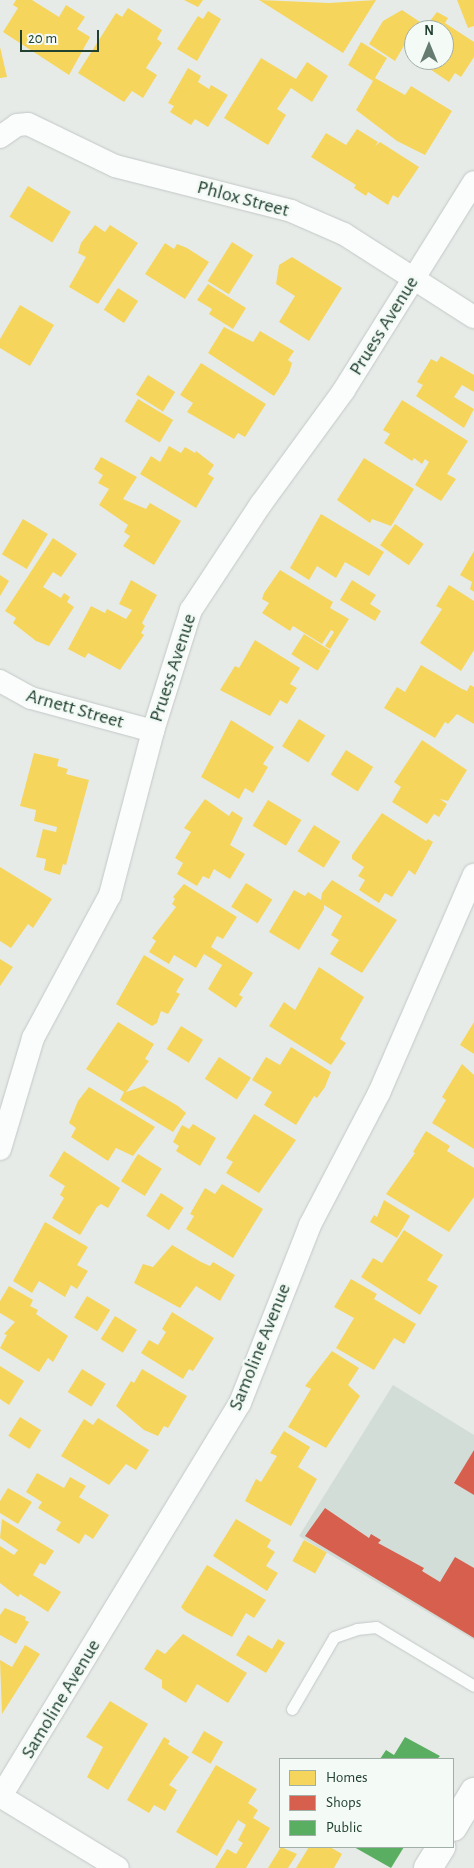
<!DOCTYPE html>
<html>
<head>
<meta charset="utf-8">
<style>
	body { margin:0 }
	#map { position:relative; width:474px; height:1868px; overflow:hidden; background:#e6ebe8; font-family:"Alegreya Sans",sans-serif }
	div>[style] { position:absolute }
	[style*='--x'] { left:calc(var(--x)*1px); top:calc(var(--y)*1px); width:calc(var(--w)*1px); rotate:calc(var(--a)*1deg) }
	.built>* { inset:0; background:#d3ddd7 }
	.homes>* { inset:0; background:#f6d55c; transform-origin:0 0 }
	.shops>* { inset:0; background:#d6604d }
	.public>* { inset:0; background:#5aae61 }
	.roads { filter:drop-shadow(0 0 1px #c3c8c5) drop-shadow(0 0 1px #c3c8c5) }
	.service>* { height:11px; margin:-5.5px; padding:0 5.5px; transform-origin:5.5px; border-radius:5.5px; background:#fbfcfc }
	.minor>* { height:22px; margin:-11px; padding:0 11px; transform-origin:11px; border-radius:11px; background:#fbfcfc }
	.secondary>* { height:28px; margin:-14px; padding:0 14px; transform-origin:14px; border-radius:14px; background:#fbfcfc }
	span { translate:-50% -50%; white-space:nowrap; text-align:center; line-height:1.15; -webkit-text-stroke:5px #f4faf6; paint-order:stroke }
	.street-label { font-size:20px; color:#214131 }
	.legend { position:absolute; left:279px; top:1758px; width:175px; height:90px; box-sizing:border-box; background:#f4faf6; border:1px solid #a0b0a7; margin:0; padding:6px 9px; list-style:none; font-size:15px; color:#214131 }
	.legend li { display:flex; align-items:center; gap:10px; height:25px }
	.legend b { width:25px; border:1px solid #a0b0a7 }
	.north { position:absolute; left:404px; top:20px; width:50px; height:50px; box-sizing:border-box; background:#f4faf6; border:1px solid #a0b0a7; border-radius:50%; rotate:0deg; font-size:14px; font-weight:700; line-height:20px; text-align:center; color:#214131 }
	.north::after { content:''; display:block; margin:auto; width:18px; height:22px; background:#667c71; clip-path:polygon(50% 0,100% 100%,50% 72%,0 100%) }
	.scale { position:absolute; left:20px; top:30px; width:79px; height:22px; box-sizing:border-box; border:2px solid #214131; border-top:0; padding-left:6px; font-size:15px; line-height:18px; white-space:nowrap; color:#214131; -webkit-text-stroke:4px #f4faf6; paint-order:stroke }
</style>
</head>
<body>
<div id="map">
	<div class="built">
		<div style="clip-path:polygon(393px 1385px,474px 1435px,474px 1640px,299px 1536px)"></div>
	</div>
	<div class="homes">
		<div style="clip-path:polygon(16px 0,32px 0,59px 17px,66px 5px,85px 17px,77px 29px,90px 37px,69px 75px,3px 32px,18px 8px,13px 5px)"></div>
		<div style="clip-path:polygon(184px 0,203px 0,198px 7px)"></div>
		<div style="clip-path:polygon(259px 0,329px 3px,376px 0,343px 53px)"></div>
		<div style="clip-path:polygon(457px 0,474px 0,474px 26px,468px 28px)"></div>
		<div style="clip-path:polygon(128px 8px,162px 30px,157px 39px,162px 43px,146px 68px,157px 75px,143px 98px,132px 91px,124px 102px,78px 73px,116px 13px,122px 17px)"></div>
		<div style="clip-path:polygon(402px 10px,426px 26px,437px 12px,448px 18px,445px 23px,474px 42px,474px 57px,461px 77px,455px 73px,449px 82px,421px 63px,423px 60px,444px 60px,444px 30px,414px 30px,414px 50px,405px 44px,395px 61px,369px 44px,383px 21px)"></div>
		<div style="clip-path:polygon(208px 11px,221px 19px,197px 61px,177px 49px,198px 16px,203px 19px)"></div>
		<div style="clip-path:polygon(361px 42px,387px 58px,375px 78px,405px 95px,411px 86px,452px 111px,425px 155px,397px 141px,356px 110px,373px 81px,348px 65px)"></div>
		<div style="clip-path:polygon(0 47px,7px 77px,0 78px)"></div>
		<div style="clip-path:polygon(261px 58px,296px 79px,307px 62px,328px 76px,312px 102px,291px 88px,277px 109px,286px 115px,268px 145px,224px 118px)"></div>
		<div style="clip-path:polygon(188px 68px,201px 76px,198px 82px,209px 89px,211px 85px,228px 95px,208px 127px,195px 119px,191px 125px,170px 112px,174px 106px,168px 103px)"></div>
		<div style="clip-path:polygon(357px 129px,378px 142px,375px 146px,380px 142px,419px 167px,398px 198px,393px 195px,388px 205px,368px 192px,366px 196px,354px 188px,356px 185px,311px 157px,326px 133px,346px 145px)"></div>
		<div style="left:28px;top:186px;width:50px;height:36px;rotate:31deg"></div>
		<div style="clip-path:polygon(95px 225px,105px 232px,110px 225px,138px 243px,98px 304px,69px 287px,86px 257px,78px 253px,81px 243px)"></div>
		<div style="left:232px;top:242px;width:25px;height:46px;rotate:32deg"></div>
		<div style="clip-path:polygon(165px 243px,174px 249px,177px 244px,187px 248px,209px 262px,185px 299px,145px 274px)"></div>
		<div style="clip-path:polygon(292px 257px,342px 288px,309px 341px,279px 322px,295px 296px,276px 284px,279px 265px)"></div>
		<div style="clip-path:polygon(208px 284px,246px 308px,233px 329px,209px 314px,212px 309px,197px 300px)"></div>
		<div style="left:118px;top:288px;width:24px;height:26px;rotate:33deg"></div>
		<div style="clip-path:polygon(20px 305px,54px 325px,30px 366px,0 348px,0 339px)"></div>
		<div style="clip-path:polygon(224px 327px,253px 342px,260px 331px,294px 351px,288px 360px,292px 363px,289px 373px,274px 396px,208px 353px)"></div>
		<div style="clip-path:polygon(441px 356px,474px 375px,474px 392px,462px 385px,454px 397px,474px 409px,464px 428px,416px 396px,423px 385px,417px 382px,431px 359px,437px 362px)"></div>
		<div style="clip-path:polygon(201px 363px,266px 404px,245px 437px,238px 433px,234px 439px,187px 412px,193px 403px,180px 395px)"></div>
		<div style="left:148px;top:375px;width:32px;height:23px;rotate:32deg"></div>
		<div style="left:138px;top:399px;width:41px;height:26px;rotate:31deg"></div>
		<div style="clip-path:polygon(402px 400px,468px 441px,447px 474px,456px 479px,441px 501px,415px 485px,429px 462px,425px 459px,422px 464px,414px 458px,412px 461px,384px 443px,390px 434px,383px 430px)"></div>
		<div style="clip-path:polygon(169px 446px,181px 453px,185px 447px,195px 453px,196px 451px,214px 465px,208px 474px,214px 478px,196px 508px,140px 474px,151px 456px,160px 462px)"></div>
		<div style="clip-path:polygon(101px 457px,137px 477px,123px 499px,146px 509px,150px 503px,181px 521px,154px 565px,123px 546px,130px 536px,124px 532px,128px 525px,99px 505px,109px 489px,98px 483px,103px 475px,94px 469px)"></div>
		<div style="clip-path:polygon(364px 458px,414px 489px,391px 526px,372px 519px,370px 523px,337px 500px)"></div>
		<div style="clip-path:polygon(321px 514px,384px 552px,369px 576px,345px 562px,336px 578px,317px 566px,309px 580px,290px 568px)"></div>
		<div style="left:23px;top:519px;width:29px;height:41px;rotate:31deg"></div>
		<div style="left:395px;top:524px;width:35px;height:26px;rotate:35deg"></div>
		<div style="clip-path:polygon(53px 538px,77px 554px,61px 577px,53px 572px,43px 587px,61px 598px,64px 593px,70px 597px,67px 602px,74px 607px,49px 646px,36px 641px,13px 623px,16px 618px,5px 611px)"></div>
		<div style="clip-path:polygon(474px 551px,474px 592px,470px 589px,472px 582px,460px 575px)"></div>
		<div style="clip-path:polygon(280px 570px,333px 602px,330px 608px,349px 619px,330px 649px,325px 646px,334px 632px,331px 630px,322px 644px,293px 626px,290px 631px,262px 613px,269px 603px,262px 599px,264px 593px)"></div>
		<div style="clip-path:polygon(0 575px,9px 581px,0 596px)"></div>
		<div style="clip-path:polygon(131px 580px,157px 595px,142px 623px,145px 626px,141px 633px,144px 635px,120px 670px,88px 653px,85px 658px,68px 649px,91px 606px,105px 613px,107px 609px,126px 619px,132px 610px,119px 604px)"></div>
		<div style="clip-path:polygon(352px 580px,376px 595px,370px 604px,381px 611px,375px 621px,340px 600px)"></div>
		<div style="clip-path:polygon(449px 585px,474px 601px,474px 650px,461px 671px,420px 643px,442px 609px,436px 606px)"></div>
		<div style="left:304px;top:634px;width:31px;height:24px;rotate:32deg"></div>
		<div style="clip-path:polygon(255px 640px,300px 668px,290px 684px,297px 688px,287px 704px,280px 700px,270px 716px,220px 690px,235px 666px,239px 668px)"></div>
		<div style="clip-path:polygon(421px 665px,462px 689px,467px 691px,470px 685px,474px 687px,474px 724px,457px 714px,448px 724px,445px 722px,435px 738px,384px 708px,397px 687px,405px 692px)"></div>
		<div style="left:299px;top:719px;width:31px;height:32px;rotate:32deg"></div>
		<div style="clip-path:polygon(231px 720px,274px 747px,263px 764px,268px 767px,253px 793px,245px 788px,239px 799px,201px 777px)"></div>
		<div style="clip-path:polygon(422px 740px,467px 770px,448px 801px,440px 799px,447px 804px,439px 817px,434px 814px,427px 824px,392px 802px,401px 787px,394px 782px)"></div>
		<div style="left:346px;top:750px;width:32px;height:29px;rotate:32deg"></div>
		<div style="clip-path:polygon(34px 753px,59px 759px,57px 766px,68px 769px,66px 774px,89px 780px,66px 865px,63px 864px,60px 875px,44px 870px,46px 859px,36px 857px,43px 829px,56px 832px,57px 827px,34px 821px,36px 810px,20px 806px)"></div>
		<div style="clip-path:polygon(205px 799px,229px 816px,232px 811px,243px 818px,230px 845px,245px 854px,230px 879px,214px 869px,209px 879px,203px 876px,197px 886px,177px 874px,183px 863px,175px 858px,191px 832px,184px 828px)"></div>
		<div style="left:268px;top:800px;width:39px;height:30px;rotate:31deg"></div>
		<div style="clip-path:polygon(382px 813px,426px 841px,428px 839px,433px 842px,415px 875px,409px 870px,392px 897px,385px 893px,379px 903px,359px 890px,365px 880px,358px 876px,364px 867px,352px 859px,352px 855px)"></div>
		<div style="left:314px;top:825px;width:31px;height:31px;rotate:32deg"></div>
		<div style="clip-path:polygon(0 867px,52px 899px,33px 928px,28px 924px,11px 948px,0 941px)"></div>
		<div style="clip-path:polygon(332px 880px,397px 920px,362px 973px,330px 954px,339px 940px,331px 935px,342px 916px,324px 905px,324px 909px,299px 950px,269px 932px,294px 890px,305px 896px,308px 892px,321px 900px,322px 893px)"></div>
		<div style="left:246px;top:883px;width:31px;height:28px;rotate:32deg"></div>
		<div style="clip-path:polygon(184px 884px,237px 917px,223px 939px,217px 936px,211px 947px,253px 973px,239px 995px,243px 997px,236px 1008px,208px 989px,222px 965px,204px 954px,196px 968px,174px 955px,169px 964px,149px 952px,156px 941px,152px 938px,176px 907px,172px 904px,175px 899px,173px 897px)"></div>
		<div style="clip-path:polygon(144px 955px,184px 979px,176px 992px,180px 994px,168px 1014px,161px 1011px,157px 1023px,152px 1026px,116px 1004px)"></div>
		<div style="clip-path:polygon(0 959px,13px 967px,0 986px)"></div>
		<div style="clip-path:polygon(319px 967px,364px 997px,340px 1039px,346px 1043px,331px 1065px,269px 1026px,284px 1002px,295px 1010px)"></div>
		<div style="clip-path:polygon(118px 1022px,154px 1044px,145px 1059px,149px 1061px,126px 1092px,144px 1086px,178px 1106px,186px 1113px,173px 1132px,120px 1100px,124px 1092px,86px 1069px)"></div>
		<div style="clip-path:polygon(474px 1022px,474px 1054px,460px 1045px)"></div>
		<div style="left:181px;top:1026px;width:26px;height:27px;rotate:32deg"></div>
		<div style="clip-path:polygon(291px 1047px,331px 1072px,325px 1087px,317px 1098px,314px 1096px,296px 1125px,264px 1105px,272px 1092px,252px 1080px,266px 1057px,280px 1065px)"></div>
		<div style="left:219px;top:1057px;width:38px;height:26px;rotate:33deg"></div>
		<div style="clip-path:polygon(462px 1064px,474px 1075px,474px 1149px,432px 1123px,446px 1100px,442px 1097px)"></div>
		<div style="clip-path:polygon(89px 1087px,155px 1127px,133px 1156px,116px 1148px,108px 1161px,71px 1137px,76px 1128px,69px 1123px,78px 1101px)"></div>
		<div style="clip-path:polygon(254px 1114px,296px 1140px,259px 1193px,226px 1173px,233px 1162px,226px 1158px)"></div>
		<div style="clip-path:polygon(193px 1124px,216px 1138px,200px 1166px,176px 1151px,179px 1146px,173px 1142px,182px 1125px,189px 1129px)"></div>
		<div style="clip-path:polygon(426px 1131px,450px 1146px,447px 1151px,474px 1168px,474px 1197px,449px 1232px,386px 1194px,415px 1153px,413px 1152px)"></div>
		<div style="clip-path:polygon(64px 1151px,120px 1188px,108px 1208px,101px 1204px,97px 1207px,80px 1235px,52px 1218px,64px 1198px,60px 1195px,65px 1186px,49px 1176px)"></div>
		<div style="left:138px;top:1154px;width:28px;height:32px;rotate:32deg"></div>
		<div style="clip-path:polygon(222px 1184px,263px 1209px,233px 1258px,186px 1229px,194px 1216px,190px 1214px,205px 1188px,215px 1194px)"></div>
		<div style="left:161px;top:1193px;width:27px;height:27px;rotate:33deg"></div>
		<div style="clip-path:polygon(384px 1200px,410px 1216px,397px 1238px,370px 1222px,374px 1215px,377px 1217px)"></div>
		<div style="clip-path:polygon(45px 1222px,88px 1247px,77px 1265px,88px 1271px,77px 1289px,71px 1285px,65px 1297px,39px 1281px,32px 1293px,13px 1281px)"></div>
		<div style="clip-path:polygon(404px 1230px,443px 1255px,427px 1280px,438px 1286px,420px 1315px,361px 1277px,373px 1258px,382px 1263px)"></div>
		<div style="clip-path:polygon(172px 1245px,201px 1262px,210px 1266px,213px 1262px,235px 1275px,220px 1301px,196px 1286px,180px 1308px,134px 1283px,143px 1264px,153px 1267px)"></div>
		<div style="clip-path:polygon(351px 1279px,377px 1294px,374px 1299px,416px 1324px,404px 1344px,394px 1338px,374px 1370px,336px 1348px,354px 1318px,334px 1307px)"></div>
		<div style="clip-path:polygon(9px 1286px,33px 1300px,30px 1306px,38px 1310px,36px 1314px,68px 1336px,53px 1362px,48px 1358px,39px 1372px,0 1348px,7px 1335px,4px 1334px,15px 1322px,0 1313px,0 1301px)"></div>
		<div style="left:87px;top:1296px;width:27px;height:25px;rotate:31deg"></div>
		<div style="clip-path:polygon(172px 1312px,214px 1338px,193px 1371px,189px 1369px,183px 1379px,141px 1353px,149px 1340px,158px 1345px,166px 1332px,162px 1329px)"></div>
		<div style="left:115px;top:1316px;width:26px;height:27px;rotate:32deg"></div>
		<div style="clip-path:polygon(332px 1351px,359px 1368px,348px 1385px,360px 1396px,326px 1448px,288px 1427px,311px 1389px,305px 1386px)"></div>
		<div style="clip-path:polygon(0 1366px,24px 1381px,9px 1405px,0 1399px)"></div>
		<div style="left:82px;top:1369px;width:28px;height:27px;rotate:32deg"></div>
		<div style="clip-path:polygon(142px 1369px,187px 1396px,168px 1428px,164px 1426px,158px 1436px,144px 1430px,116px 1406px,131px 1381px,134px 1383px)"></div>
		<div style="left:20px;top:1417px;width:25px;height:22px;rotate:32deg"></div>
		<div style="clip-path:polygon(98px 1418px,149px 1450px,136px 1470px,126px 1464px,109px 1485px,61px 1456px,84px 1419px,93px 1425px)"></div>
		<div style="clip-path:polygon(284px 1431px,310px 1447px,298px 1467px,317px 1479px,291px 1526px,245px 1501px,256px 1479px,261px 1482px,277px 1456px,270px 1453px)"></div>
		<div style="clip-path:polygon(37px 1473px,64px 1488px,70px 1477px,86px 1486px,79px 1497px,109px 1515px,93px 1539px,85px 1534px,79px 1544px,56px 1530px,61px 1522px,38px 1508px,42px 1502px,26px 1492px)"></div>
		<div style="clip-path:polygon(8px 1488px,32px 1502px,18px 1524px,0 1513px,0 1501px)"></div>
		<div style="clip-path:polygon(2px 1519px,54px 1551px,45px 1565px,40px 1563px,33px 1575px,61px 1592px,48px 1612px,20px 1594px,18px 1597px,0 1583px,0 1546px,14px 1555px,18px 1550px,0 1538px)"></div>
		<div style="clip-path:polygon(236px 1519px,271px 1540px,267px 1547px,275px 1552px,266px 1566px,278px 1573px,267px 1591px,213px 1556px)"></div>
		<div style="left:304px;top:1540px;width:26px;height:24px;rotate:29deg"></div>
		<div style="clip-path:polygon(207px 1565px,266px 1600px,254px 1618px,246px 1613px,232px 1637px,186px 1612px,181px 1607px)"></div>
		<div style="clip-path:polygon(5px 1608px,26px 1617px,25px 1620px,29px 1622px,16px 1644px,0 1635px,0 1615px)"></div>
		<div style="clip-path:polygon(183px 1634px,247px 1673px,228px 1703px,197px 1684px,186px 1703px,162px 1688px,162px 1680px,144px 1669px,157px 1649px,165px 1654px)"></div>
		<div style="clip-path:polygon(248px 1635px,272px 1649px,278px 1639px,285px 1643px,266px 1673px,236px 1655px)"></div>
		<div style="clip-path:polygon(25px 1645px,40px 1654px,2px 1714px,0 1660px,12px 1667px)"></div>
		<div style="clip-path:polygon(110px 1701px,148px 1724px,108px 1790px,87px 1777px,103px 1747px,86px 1737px)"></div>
		<div style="left:204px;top:1731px;width:22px;height:25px;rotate:30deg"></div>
		<div style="clip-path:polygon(164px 1737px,170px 1741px,168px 1744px,189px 1757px,169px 1785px,177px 1790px,165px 1811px,154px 1805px,149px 1813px,127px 1800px)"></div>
		<div style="clip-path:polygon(216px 1765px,257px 1789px,248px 1803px,258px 1810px,253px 1818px,270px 1828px,246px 1868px,215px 1868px,227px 1849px,236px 1854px,243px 1843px,238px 1840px,246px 1825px,238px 1820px,217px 1856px,176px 1832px)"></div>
		<div style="clip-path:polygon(281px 1847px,297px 1854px,288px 1868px,268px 1868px)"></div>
		<div style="clip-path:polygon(309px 1847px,330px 1847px,342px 1854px,334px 1868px,296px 1868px)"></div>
	</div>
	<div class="shops">
		<div style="clip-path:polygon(474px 1450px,474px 1495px,454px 1483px)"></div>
		<div style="clip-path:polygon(325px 1508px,369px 1538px,371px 1534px,381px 1540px,378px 1543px,424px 1568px,422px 1571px,440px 1582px,455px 1557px,474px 1568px,474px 1638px,305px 1536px)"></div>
	</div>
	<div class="public">
		<div style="clip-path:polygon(405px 1737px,440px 1756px,437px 1759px,380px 1759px,386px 1750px,394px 1755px)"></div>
		<div style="clip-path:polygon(354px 1847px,404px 1847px,391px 1868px)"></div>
	</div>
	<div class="roads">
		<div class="service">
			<div style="--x:292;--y:1709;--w:83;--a:-59.7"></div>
			<div style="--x:334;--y:1637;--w:24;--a:-19"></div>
			<div style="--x:357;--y:1629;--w:19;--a:-6"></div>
			<div style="--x:376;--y:1627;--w:114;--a:31"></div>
		</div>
		<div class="minor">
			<div style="--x:0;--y:137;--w:21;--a:-35"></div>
			<div style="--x:17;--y:125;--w:11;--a:-5"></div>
			<div style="--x:28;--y:124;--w:97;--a:25.8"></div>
			<div style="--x:115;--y:166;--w:182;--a:14.3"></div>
			<div style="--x:291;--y:211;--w:58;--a:23.5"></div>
			<div style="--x:344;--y:234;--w:154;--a:32.6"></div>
			<div style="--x:0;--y:681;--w:35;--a:29"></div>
			<div style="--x:31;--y:698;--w:126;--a:15.1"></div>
			<div style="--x:0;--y:1149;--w:116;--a:-73.4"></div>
			<div style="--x:33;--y:1038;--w:162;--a:-61.7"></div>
			<div style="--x:110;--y:895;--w:170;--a:-75.3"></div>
			<div style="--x:153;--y:731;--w:127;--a:-72.6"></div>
			<div style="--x:191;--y:610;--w:127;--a:-56.6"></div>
			<div style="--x:261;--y:504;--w:141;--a:-53.9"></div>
			<div style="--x:344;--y:390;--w:245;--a:-58"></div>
			<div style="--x:0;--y:1796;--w:138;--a:31.4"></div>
			<div style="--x:1;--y:1796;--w:460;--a:-58.7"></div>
			<div style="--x:240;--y:1403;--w:191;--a:-68.5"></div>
			<div style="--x:310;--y:1225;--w:149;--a:-62.4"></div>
			<div style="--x:379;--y:1093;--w:238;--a:-66.5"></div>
		</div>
		<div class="secondary">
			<div style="--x:453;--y:1827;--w:41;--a:-59"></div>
			<div style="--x:428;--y:1868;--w:25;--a:-58"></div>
		</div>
	</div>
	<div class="street-label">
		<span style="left:243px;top:199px;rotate:15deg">Phlox Street</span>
		<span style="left:384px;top:326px;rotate:-58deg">Pruess Avenue</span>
		<span style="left:173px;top:668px;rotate:-72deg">Pruess Avenue</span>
		<span style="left:75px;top:709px;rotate:16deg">Arnett Street</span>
		<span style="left:260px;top:1347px;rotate:-68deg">Samoline Avenue</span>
		<span style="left:61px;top:1699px;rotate:-59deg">Samoline Avenue</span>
	</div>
	<ul class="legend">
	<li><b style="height:14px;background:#f6d55c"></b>Homes</li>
	<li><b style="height:14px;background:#d6604d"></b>Shops</li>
	<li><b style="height:14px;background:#5aae61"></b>Public</li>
	</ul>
	<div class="north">N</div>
	<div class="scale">20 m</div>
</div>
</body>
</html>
